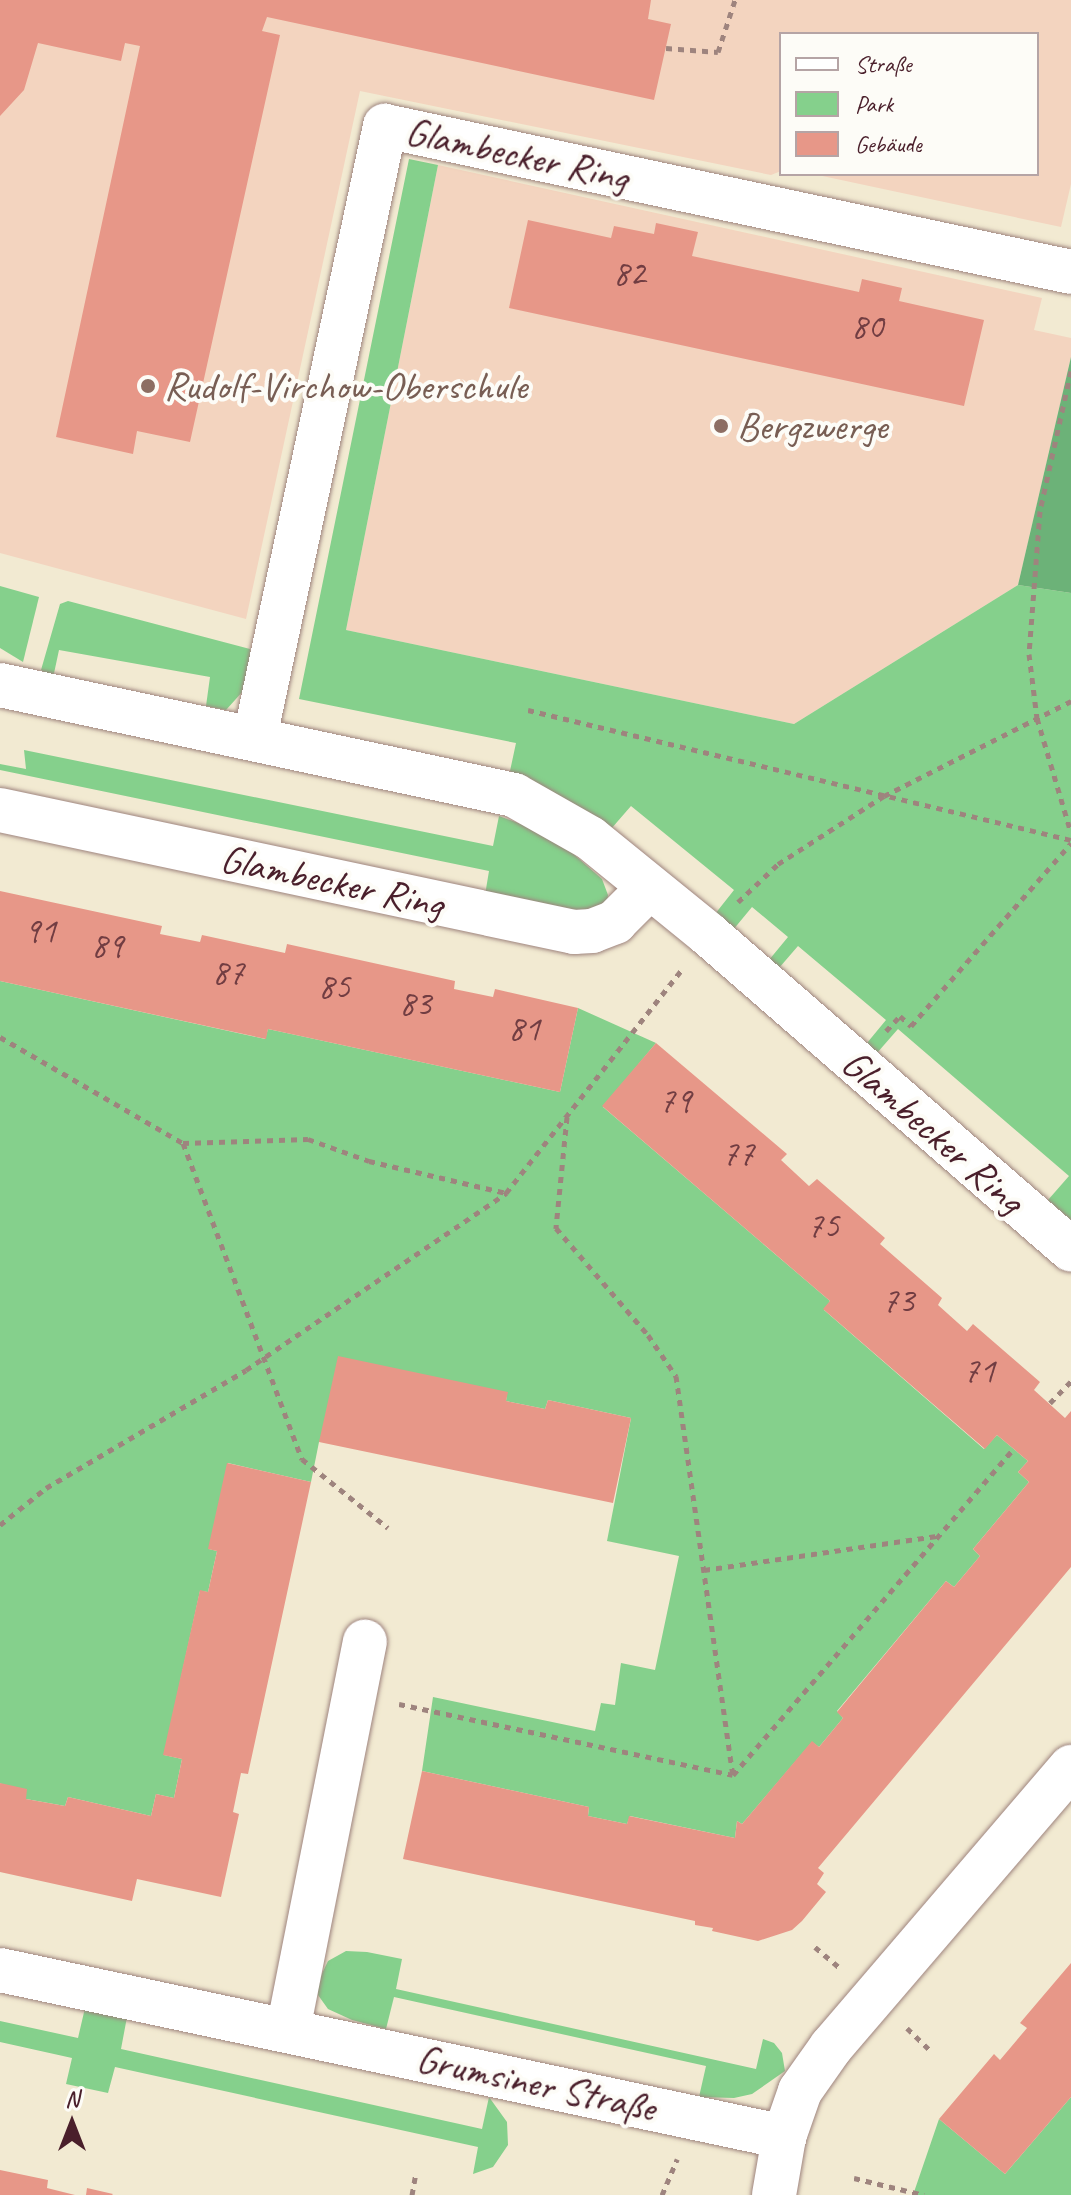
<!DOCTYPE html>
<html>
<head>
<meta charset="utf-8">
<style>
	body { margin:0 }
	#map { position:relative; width:1071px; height:2195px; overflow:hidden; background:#f2ead2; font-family:Caveat,sans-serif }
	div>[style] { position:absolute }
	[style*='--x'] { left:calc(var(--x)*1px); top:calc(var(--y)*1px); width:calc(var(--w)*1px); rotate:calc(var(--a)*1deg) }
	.built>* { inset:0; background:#f3d4bf }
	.green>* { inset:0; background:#85d08c }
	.forest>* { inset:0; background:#6cb278 }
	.building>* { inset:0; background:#e79788 }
	.path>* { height:5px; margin-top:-2.5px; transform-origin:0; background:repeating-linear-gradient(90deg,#9e847e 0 6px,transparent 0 12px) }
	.roads { filter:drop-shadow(0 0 2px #9e847e) drop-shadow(0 0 2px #9e847e) }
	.minor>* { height:44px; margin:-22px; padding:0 22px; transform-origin:22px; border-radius:22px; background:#fff }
	.dots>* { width:22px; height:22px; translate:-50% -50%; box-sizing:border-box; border:4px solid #fdfcf7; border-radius:50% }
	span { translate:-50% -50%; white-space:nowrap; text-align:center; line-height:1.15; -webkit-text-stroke:8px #fdfcf7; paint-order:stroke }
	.number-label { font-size:36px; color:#713d42 }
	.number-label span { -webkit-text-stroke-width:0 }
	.street-label { font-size:40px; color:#4a1f2b }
	.education-label { font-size:40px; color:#785e54 }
	.left { translate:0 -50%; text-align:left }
	.legend { position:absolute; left:779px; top:32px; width:260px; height:144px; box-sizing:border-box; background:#fdfcf7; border:2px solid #b5a4a5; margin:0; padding:10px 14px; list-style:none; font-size:24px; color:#4a1f2b }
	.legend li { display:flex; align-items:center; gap:16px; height:40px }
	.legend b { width:40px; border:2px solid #b5a4a5 }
	.north { position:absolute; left:32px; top:2083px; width:80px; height:80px; -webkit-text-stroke:6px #fdfcf7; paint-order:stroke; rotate:0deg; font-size:22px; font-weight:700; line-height:32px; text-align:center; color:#4a1f2b }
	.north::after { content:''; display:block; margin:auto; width:28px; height:36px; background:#4a1f2b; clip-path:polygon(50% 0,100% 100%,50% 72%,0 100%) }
</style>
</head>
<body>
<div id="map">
	<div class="built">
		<div style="clip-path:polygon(0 0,1071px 0,1071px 184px,1061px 227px,813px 174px,1037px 174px,1037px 34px,781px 34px,781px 171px,771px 175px,360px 91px,246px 619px,0 553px)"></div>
		<div style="clip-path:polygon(438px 165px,1042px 298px,1034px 330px,1071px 338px,1071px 357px,1018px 585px,794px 724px,346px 630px)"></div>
	</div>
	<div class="green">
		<div style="clip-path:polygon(409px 159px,438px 165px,346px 630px,794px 724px,1018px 585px,1071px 593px,1071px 1220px,1048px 1200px,1069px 1176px,898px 1029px,877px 1053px,867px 1043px,886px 1020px,798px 946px,779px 968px,769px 960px,788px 937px,752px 907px,733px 930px,715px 914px,734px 890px,631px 806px,611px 829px,510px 771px,516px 743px,299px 699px)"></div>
		<div style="clip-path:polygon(0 586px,39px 597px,23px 662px,0 648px)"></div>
		<div style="clip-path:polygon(68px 601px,250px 649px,252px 665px,244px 690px,226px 710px,206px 706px,210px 677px,59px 650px,53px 678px,41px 670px,60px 604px)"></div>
		<div style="clip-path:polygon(24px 750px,493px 846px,499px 816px,535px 829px,570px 851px,602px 879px,608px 895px,607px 904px,594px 917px,485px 895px,489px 871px,0 770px,0 764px,26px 769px)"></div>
		<div style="clip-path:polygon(0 981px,265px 1039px,268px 1029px,560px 1092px,578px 1008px,656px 1043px,603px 1107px,830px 1301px,824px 1310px,984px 1449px,997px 1435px,1028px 1461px,1018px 1472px,1029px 1482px,973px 1549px,980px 1556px,954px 1587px,946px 1581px,837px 1711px,843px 1718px,819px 1747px,812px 1742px,742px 1824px,737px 1821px,735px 1838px,630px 1816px,627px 1824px,588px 1816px,589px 1807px,422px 1771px,433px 1697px,595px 1731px,601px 1703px,615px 1705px,621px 1663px,655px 1670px,679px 1556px,607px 1541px,631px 1418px,548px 1400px,545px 1409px,506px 1401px,507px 1393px,319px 1442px,311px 1482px,228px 1463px,209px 1549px,217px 1551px,208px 1592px,200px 1591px,164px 1755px,182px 1759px,174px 1798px,156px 1794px,151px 1816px,68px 1797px,65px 1806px,26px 1799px,0 1783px)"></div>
		<div style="clip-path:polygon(346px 1951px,367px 1952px,402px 1959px,396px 1989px,756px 2069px,763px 2039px,774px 2043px,782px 2053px,785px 2071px,752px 2094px,734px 2098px,699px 2097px,706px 2066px,394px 1997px,386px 2029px,352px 2020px,328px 2009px,318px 1995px,317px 1984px,328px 1961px)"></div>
		<div style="clip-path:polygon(85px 2008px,127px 2017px,121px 2049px,482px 2129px,489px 2097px,507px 2122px,508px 2145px,493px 2167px,473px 2174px,478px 2147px,115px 2067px,108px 2093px,66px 2084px,72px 2058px,0 2042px,0 2021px,78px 2038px)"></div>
		<div style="clip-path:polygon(1071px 2097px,1071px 2195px,913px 2195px,939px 2119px,1005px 2174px)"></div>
	</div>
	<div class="forest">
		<div style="clip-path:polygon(1071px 357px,1071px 593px,1018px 585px)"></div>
	</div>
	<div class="building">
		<div style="clip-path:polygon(0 0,651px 0,648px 19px,671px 24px,654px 100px,267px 17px,262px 31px,280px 35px,190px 442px,137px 431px,133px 454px,56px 437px,140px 46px,125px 43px,121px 61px,38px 43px,24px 90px,0 116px)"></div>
		<div style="clip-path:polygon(528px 220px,611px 238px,614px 226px,654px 234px,656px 223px,698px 232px,692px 256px,859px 292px,862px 279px,902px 288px,899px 301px,984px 320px,964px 406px,509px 308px)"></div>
		<div style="clip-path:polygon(0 891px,162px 926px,160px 934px,200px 942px,202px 935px,285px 953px,287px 944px,455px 981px,454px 989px,493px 997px,495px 989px,578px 1008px,560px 1092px,268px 1029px,266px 1039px,0 981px)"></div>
		<div style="clip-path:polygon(656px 1043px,787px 1154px,781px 1160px,809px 1186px,817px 1179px,885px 1238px,880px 1244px,942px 1298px,938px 1305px,967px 1331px,973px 1324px,1040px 1382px,1034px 1390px,1065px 1418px,1071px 1411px,1071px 1567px,818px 1868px,824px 1873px,817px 1884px,826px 1892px,802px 1921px,792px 1930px,758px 1941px,712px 1931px,713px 1928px,695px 1925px,695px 1921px,403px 1859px,422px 1771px,589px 1807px,588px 1816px,627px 1824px,629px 1816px,735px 1838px,737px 1821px,742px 1824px,812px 1741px,819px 1747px,843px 1718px,837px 1712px,946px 1581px,954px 1587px,980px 1556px,973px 1549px,1029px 1482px,1018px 1472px,1028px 1461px,997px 1435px,985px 1449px,823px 1309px,830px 1301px,602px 1106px)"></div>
		<div style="clip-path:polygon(338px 1356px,508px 1392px,506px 1401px,545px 1409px,548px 1400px,631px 1418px,613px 1503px,319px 1442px)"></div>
		<div style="clip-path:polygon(227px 1463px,311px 1482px,248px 1774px,241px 1773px,233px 1812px,239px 1814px,221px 1897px,137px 1879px,132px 1901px,0 1872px,0 1783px,27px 1789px,26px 1799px,65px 1806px,68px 1797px,151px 1816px,156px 1794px,174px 1798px,182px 1759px,163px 1755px,200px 1590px,208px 1592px,217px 1551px,208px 1549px)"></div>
		<div style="clip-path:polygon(1071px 1963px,1071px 2097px,1005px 2174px,939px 2119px,994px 2054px,1000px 2060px,1027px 2028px,1020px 2023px)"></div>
		<div style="clip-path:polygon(0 2170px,48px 2180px,47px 2188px,75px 2195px,0 2195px)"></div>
		<div style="clip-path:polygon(87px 2188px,113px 2194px,112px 2195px,86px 2195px)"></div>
	</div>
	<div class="path">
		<div style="--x:666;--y:48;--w:52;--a:4.4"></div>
		<div style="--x:718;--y:52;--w:55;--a:-71.9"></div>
		<div style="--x:1071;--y:371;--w:143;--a:102.5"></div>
		<div style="--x:1040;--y:511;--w:143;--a:94.4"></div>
		<div style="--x:1029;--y:654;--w:64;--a:82.9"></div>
		<div style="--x:1037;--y:718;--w:120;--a:73.5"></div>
		<div style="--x:528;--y:710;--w:558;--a:13.46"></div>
		<div style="--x:738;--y:902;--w:55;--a:-43.5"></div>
		<div style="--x:778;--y:864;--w:126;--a:-32.7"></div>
		<div style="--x:884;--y:796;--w:210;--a:-26.9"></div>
		<div style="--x:886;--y:1031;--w:21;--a:-47"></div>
		<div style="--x:900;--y:1016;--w:15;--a:42"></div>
		<div style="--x:911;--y:1026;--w:243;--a:-48.8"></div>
		<div style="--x:0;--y:1037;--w:211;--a:30.1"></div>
		<div style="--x:183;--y:1143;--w:338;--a:69.4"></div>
		<div style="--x:302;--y:1459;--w:110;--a:38.7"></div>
		<div style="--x:567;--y:1117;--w:112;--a:95.7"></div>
		<div style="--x:556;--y:1228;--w:141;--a:49.3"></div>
		<div style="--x:648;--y:1335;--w:50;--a:55.7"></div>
		<div style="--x:676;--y:1376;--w:403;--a:81.9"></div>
		<div style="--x:183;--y:1143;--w:125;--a:-1.8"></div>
		<div style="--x:308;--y:1139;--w:65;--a:19.8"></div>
		<div style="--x:369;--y:1161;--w:141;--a:13.1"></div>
		<div style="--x:1050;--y:1403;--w:30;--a:-46"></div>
		<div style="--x:0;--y:1525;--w:59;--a:-38.8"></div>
		<div style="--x:46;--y:1488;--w:232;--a:-30.5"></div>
		<div style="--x:246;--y:1370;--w:315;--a:-34.2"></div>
		<div style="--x:506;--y:1193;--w:283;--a:-51.8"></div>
		<div style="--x:704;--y:1570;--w:235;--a:-8.3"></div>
		<div style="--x:399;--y:1704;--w:341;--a:12"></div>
		<div style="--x:733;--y:1775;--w:430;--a:-49.3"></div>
		<div style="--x:815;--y:1947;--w:33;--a:40"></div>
		<div style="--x:907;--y:2028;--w:32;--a:44"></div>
		<div style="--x:854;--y:2178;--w:72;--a:13.7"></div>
		<div style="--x:412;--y:2195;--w:22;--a:-80"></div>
		<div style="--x:662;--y:2195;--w:39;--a:-67"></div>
	</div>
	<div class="roads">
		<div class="minor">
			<div style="--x:0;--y:685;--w:526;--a:12.08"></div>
			<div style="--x:514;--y:795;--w:87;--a:29.5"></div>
			<div style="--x:590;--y:838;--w:152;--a:39.1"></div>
			<div style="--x:708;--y:934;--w:481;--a:41"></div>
			<div style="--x:255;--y:737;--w:625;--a:-77.99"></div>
			<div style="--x:385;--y:126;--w:701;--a:12.01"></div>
			<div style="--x:0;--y:810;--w:587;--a:12"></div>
			<div style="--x:574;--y:932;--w:18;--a:-3"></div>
			<div style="--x:592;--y:931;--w:25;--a:-21"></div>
			<div style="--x:615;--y:922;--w:48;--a:-45"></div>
			<div style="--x:0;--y:1970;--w:802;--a:12.02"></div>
			<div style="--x:288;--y:2030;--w:396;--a:-78.8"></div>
			<div style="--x:774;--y:2195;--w:59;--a:-80.2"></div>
			<div style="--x:784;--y:2137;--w:49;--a:-70.8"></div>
			<div style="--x:800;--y:2091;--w:54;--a:-54.8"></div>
			<div style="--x:831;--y:2047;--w:369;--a:-49.4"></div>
		</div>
	</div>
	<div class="dots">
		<div style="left:148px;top:386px;background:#8d6e63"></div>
		<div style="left:721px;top:426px;background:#8d6e63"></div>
	</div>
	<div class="number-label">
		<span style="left:629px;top:274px">82</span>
		<span style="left:867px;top:327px">80</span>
		<span style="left:40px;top:931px">91</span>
		<span style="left:107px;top:946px">89</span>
		<span style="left:228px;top:973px">87</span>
		<span style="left:334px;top:987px">85</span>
		<span style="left:415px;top:1004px">83</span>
		<span style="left:524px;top:1029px">81</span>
		<span style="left:675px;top:1101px">79</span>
		<span style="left:738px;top:1154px">77</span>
		<span style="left:823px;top:1226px">75</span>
		<span style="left:898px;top:1301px">73</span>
		<span style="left:979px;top:1371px">71</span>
	</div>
	<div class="street-label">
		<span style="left:517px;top:154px;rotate:12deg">Glambecker Ring</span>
		<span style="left:332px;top:881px;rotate:12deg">Glambecker Ring</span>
		<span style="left:933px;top:1131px;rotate:41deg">Glambecker Ring</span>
		<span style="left:536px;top:2083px;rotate:12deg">Grumsiner Straße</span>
	</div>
	<div class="education-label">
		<span class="left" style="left:164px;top:386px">Rudolf-Virchow-Oberschule</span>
		<span class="left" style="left:737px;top:426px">Bergzwerge</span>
	</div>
	<ul class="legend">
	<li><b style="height:10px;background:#fff"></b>Straße</li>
	<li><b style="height:22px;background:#85d08c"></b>Park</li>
	<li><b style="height:22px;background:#e79788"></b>Gebäude</li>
	</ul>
	<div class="north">N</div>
</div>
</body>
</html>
